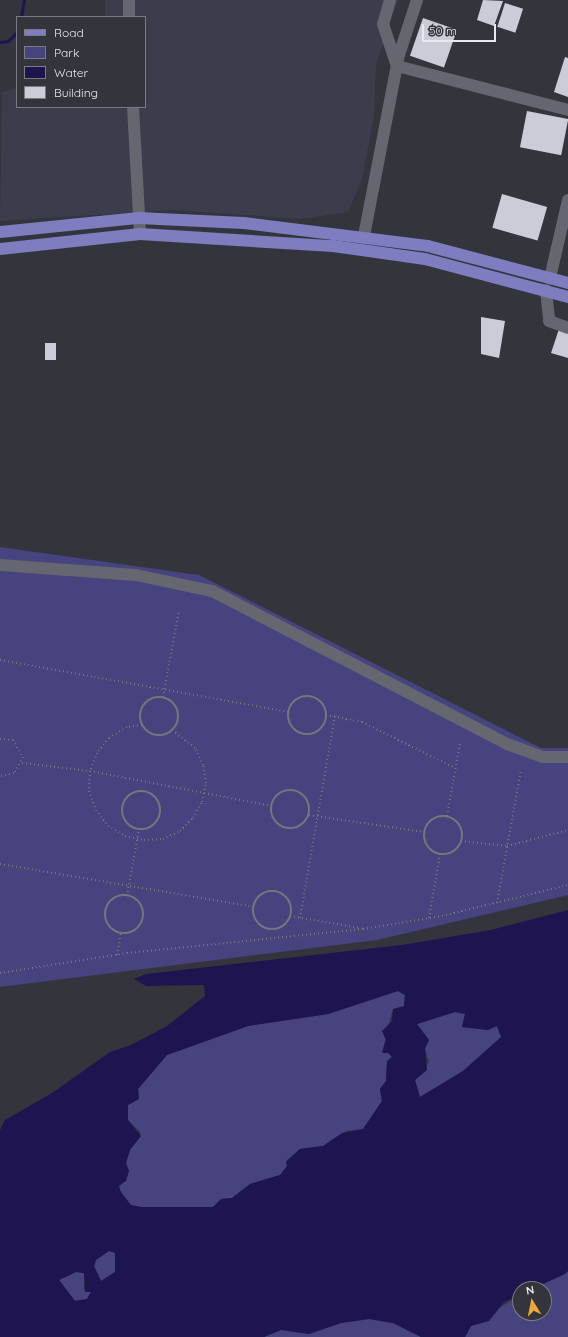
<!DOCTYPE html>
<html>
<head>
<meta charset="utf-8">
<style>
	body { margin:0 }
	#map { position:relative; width:568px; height:1337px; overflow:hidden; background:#33343c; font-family:Quicksand,sans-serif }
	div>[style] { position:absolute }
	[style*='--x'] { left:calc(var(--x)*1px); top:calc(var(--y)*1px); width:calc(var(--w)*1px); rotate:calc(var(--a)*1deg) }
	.built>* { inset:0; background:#3c3d4c }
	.green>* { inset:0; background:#46437f }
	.water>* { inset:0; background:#1e1450 }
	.stream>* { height:3px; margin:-1.5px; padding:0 1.5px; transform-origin:1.5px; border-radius:1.5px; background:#1e1450 }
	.building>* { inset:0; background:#cbccd7; transform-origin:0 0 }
	.path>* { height:2px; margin-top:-1px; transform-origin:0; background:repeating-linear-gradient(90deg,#75757d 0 1px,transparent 0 4px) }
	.path>.ring { margin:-1px; padding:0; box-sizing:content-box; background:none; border:2px solid #75757d; border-radius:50% }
	.minor>* { height:12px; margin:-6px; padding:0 6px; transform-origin:6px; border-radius:6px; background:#656670 }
	.major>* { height:12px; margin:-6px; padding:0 6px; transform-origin:6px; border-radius:6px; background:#7e7dbf }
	span { translate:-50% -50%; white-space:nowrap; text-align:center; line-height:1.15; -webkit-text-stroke:4px #33343c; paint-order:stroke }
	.legend { position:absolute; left:16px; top:16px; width:130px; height:92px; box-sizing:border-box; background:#33343c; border:1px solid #7b7c83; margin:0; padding:5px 7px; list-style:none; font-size:12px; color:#e7e7ed }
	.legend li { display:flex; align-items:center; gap:8px; height:20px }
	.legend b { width:20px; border:1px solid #7b7c83 }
	.north { position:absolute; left:512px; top:1281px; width:40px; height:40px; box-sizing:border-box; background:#33343c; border:1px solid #7b7c83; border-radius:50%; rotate:350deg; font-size:11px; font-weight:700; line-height:16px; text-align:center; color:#e7e7ed }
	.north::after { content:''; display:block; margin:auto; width:14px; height:18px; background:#eea73c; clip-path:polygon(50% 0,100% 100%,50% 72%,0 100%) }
	.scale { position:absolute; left:422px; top:24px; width:74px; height:18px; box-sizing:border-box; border:2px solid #e7e7ed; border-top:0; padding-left:5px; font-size:12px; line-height:14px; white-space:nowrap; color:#e7e7ed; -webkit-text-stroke:3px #33343c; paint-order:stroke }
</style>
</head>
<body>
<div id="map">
	<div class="built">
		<div style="clip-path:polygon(105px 0,398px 0,376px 64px,374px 116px,362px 179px,348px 212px,300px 219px,174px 210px,0 221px,2px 92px,17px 88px,17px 107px,145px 107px,145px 17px,105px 17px)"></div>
	</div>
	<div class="green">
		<div style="clip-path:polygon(0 547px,199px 575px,541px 748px,568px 748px,568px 895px,377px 940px,0 987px)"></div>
		<div style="clip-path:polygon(398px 991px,405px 995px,404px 1006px,392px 1012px,383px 1049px,392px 1057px,387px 1061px,386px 1081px,380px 1089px,382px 1101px,363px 1129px,347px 1131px,323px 1146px,300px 1149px,286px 1161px,287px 1166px,280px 1175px,250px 1184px,232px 1198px,222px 1199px,213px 1207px,141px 1207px,131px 1205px,120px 1192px,119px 1186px,129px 1171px,126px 1163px,130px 1150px,141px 1133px,128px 1120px,128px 1105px,139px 1099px,138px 1089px,167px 1055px,248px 1026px,328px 1014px)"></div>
		<div style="clip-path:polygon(455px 1012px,465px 1014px,462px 1027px,487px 1030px,497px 1026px,502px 1037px,463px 1071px,420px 1097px,415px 1080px,429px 1062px,417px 1024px)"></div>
		<div style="clip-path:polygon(109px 1251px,115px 1252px,115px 1272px,101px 1281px,94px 1266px,96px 1260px)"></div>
		<div style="clip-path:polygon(568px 1271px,568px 1337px,465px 1337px,471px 1326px,520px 1295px,520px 1313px,544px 1313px,544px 1289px,532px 1289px)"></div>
		<div style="clip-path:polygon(76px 1272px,84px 1273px,84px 1290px,91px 1292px,87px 1299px,75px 1301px,59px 1280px)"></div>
		<div style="clip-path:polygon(369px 1319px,393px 1323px,421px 1337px,264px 1337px,281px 1330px,309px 1334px,341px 1323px)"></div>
	</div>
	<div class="water">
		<div style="clip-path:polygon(evenodd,568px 910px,568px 1271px,565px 1274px,532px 1289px,520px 1289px,520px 1295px,504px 1302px,489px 1321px,471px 1326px,465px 1337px,421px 1337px,393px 1323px,369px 1319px,341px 1323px,309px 1334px,281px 1330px,264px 1337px,0 1337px,0 1130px,5px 1120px,52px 1093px,110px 1052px,131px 1045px,167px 1026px,205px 996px,204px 985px,146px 986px,134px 979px,146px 974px,402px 945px,491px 930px,568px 910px,398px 991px,405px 995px,404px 1006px,393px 1009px,392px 1021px,382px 1031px,386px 1040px,382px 1053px,389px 1053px,392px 1057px,387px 1061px,386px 1081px,380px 1089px,382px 1101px,363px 1129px,342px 1133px,323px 1146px,300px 1149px,286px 1162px,287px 1166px,280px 1175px,250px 1184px,232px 1198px,221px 1199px,213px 1207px,141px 1207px,131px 1205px,121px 1192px,119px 1186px,126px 1181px,129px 1171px,126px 1163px,130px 1150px,141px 1136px,128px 1120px,128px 1105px,139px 1099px,138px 1089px,167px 1055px,248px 1026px,328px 1014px,398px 991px,568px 910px,455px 1012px,465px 1014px,462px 1027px,488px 1030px,497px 1026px,501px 1037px,463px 1071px,420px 1097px,415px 1080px,427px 1070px,425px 1049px,429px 1040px,417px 1024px,455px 1012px,568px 910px,109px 1251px,115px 1253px,115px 1272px,101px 1281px,94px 1266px,96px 1260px,109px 1251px,568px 910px,76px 1272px,84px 1273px,85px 1292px,91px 1292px,87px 1299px,75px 1301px,59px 1280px,76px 1272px)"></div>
	</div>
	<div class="stream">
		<div style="--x:21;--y:17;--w:17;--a:-80"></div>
		<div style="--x:0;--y:42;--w:8;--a:-7"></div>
		<div style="--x:8;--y:41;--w:13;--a:-45"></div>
	</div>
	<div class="building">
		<div style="clip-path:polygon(483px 0,503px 1px,494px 26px,477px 20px)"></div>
		<div style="left:505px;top:3px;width:19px;height:25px;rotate:18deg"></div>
		<div style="left:423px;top:18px;width:36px;height:40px;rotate:19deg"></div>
		<div style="clip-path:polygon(565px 57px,568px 58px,568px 97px,554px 92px)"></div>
		<div style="left:527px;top:111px;width:42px;height:37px;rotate:11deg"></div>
		<div style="left:502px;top:194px;width:47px;height:35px;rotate:16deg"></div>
		<div style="clip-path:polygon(481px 317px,505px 321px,499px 358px,481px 354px)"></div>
		<div style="clip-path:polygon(559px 329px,568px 332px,568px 358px,551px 353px)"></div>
		<div style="left:45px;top:343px;width:11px;height:17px"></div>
	</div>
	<div class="path">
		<div style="--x:0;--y:660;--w:293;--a:10.2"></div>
		<div class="ring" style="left:288px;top:696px;width:36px;height:36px"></div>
		<div style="--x:163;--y:697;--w:88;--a:-79.6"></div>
		<div class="ring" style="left:140px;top:697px;width:36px;height:36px"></div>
		<div style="--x:326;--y:715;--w:37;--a:11"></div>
		<div style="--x:362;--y:722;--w:104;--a:26.3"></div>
		<div style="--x:142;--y:725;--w:15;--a:172"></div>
		<div style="--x:127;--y:727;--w:21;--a:149"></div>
		<div style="--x:109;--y:738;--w:19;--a:129"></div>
		<div style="--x:97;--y:753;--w:19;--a:111"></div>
		<div style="--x:90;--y:771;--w:20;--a:93"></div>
		<div style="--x:89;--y:791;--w:20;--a:70"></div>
		<div style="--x:96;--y:810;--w:20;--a:53"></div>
		<div style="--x:108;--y:826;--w:20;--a:30"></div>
		<div style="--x:125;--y:836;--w:19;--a:12"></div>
		<div style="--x:144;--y:840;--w:19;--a:-3"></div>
		<div style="--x:163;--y:839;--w:19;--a:-25"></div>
		<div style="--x:180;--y:831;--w:18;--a:-45"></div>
		<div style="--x:193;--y:818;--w:18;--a:-61"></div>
		<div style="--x:202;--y:802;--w:19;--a:-78"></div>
		<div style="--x:206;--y:783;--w:18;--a:-99"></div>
		<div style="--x:203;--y:765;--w:19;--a:-115"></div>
		<div style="--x:195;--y:748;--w:29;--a:-142"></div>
		<div style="--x:0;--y:739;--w:13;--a:4"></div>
		<div style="--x:13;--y:740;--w:20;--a:60"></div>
		<div style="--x:23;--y:757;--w:18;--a:119"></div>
		<div style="--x:14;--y:773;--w:14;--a:168"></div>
		<div style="--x:22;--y:763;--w:68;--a:6.7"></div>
		<div style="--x:90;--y:771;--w:185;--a:10.9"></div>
		<div class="ring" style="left:271px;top:790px;width:36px;height:36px"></div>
		<div class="ring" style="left:122px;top:791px;width:36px;height:36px"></div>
		<div style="--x:309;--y:815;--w:116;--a:8.4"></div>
		<div style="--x:447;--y:816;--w:74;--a:-79.9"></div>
		<div class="ring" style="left:424px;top:816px;width:36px;height:36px"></div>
		<div style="--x:461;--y:841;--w:46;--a:6.2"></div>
		<div style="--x:507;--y:846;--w:63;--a:-14.7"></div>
		<div style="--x:0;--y:864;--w:257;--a:9.6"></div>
		<div class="ring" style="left:253px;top:891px;width:36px;height:36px"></div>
		<div class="ring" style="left:105px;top:895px;width:36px;height:36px"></div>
		<div style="--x:127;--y:896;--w:68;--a:-79.8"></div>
		<div style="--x:497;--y:903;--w:135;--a:-79.8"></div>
		<div style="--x:290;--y:916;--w:71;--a:9.7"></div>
		<div style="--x:300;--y:918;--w:205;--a:-80.2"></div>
		<div style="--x:429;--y:918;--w:65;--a:-80.2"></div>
		<div style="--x:117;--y:955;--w:22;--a:-80"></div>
		<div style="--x:0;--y:973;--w:129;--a:-8.9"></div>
		<div style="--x:127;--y:953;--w:237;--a:-5.8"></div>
		<div style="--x:363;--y:929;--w:80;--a:-9.3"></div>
		<div style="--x:442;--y:916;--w:130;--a:-13.8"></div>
	</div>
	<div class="minor">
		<div style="--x:129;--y:0;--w:17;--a:90"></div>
		<div style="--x:390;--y:0;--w:25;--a:106"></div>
		<div style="--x:383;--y:24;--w:44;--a:71.6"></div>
		<div style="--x:397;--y:66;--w:177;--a:14.4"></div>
		<div style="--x:133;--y:107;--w:127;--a:86.8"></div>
		<div style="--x:364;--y:236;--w:184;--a:-79.1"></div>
		<div style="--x:399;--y:55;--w:58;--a:-71.9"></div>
		<div style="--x:550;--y:278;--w:80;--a:-77"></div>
		<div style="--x:546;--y:290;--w:31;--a:84"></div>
		<div style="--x:549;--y:321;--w:20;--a:20"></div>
		<div style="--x:0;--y:565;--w:136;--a:4.2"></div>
		<div style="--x:136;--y:575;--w:78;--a:11.9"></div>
		<div style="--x:212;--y:591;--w:332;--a:27.4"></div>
		<div style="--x:507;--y:744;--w:37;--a:20"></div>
		<div style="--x:542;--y:757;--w:26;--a:0"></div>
	</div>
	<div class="major">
		<div style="--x:0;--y:232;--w:140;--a:-5.8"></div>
		<div style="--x:139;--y:218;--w:105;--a:2.7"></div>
		<div style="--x:244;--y:223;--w:185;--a:7.1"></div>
		<div style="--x:428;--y:246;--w:145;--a:14.8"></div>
		<div style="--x:0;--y:249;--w:141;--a:-6.1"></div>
		<div style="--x:140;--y:234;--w:193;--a:3.6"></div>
		<div style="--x:333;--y:246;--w:93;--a:8"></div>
		<div style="--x:425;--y:259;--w:148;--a:14.9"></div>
	</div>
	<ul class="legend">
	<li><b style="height:5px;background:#7e7dbf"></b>Road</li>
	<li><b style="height:11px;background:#46437f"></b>Park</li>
	<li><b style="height:11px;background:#1e1450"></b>Water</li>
	<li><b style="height:11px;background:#cbccd7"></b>Building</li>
	</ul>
	<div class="north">N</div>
	<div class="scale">50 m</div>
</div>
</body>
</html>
